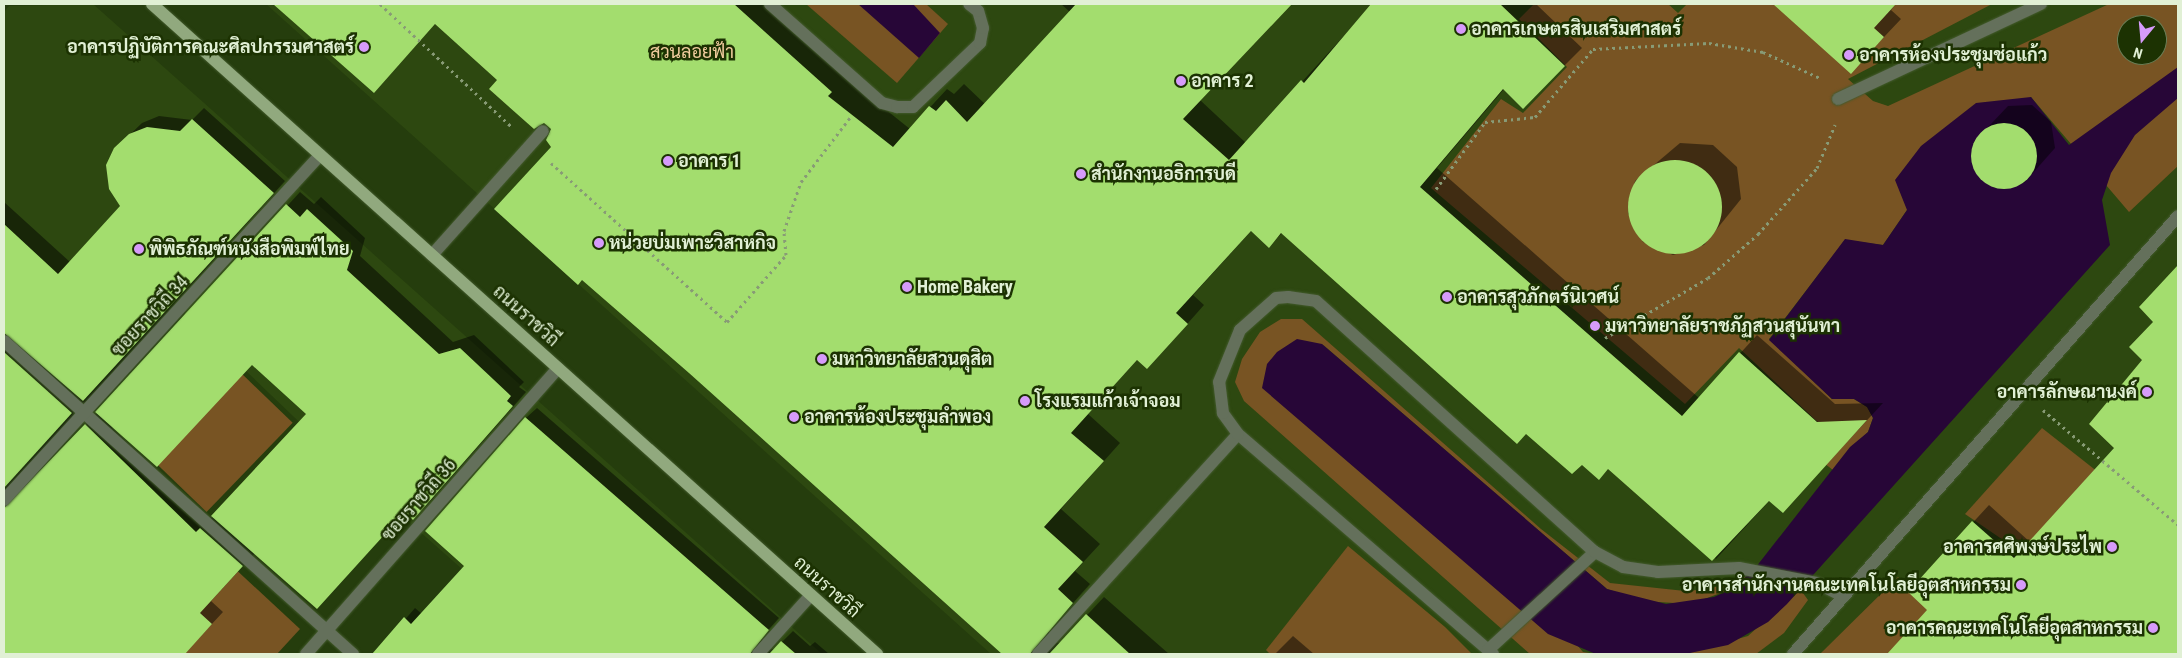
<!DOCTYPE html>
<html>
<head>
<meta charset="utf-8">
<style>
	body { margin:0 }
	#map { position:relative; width:2182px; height:658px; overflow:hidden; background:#253d0d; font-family:"Roboto Condensed",Sarabun,sans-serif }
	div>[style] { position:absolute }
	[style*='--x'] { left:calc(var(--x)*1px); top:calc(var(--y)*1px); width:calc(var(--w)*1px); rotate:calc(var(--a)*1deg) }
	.built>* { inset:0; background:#2d4810 }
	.green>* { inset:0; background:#785423; transform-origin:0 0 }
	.water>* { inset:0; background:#270637 }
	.shadow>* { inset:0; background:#0007 }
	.building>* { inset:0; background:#a3dd6e }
	.round { border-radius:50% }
	.path>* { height:3px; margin-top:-1.5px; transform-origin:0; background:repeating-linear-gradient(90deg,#889b76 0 2.5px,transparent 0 6.5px) }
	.roads { filter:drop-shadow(0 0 1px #435a2d) drop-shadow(0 0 1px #435a2d) }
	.service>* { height:12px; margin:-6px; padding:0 6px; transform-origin:6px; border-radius:6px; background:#64705b }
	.minor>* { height:12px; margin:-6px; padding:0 6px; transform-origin:6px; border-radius:6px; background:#64705b }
	.primary>* { height:12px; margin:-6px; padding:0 6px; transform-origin:6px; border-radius:6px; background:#91a97e }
	.dots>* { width:14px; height:14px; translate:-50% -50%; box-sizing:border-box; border:2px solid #1c3202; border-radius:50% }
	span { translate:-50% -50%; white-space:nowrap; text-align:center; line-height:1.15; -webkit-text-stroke:5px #1c3202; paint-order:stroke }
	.poi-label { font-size:18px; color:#e1f0d5; font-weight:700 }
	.left { translate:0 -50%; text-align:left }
	.right { translate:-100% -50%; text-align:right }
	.park-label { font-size:18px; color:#f1cc9e }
	.street-label { font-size:18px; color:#e1f0d5 }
	.frame { position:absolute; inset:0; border:5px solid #e1f0d5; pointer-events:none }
	.north { position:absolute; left:2117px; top:15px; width:50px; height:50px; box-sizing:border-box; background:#1c3202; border:1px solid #6b7e56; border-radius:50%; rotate:197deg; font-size:14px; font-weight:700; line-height:20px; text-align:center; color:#e1f0d5 }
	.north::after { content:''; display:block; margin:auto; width:18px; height:22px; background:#d69bfa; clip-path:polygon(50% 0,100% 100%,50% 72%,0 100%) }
</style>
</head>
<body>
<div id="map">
	<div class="built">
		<div style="clip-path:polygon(93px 4px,822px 654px,558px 654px,340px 461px,175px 303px,66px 412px,4px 359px,4px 12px,9px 6px)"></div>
		<div style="clip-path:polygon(evenodd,266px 4px,2178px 4px,2178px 654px,991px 654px,266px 4px,2127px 25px,2157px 25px,2157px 55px,2127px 55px,2127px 25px)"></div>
	</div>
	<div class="green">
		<div style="clip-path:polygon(806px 4px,926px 4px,948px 24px,897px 83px)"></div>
		<div style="clip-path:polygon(evenodd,1534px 4px,1668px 4px,1678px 13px,1687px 4px,1992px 4px,1848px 79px,1873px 101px,1888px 106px,2109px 4px,2178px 4px,2178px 166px,2129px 212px,2031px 97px,1907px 210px,1883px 245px,1845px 240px,1769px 339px,1832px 399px,1854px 399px,1867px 407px,1873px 418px,1868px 432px,1833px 470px,1808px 451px,1823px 427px,1739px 348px,1685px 404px,1431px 188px,1501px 99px,1523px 113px,1567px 67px,1519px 19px,1534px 4px,2127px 25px,2157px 25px,2157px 55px,2127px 55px,2127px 25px)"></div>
		<div style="clip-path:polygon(1281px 319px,1302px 319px,1541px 529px,1610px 583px,1685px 591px,1709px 589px,1748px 576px,1734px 588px,1691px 604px,1642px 601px,1607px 589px,1322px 344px,1583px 652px,1596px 654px,1530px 654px,1244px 401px,1235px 382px,1242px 359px,1260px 332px)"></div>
		<div style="left:238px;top:370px;width:76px;height:124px;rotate:44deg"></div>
		<div style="clip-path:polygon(2042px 428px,2178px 535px,2178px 566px,2131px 627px,1965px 514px)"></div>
		<div style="clip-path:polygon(1348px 546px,1445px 627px,1472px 654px,1270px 654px,1266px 650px)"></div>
		<div style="clip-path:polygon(231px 565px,300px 629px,277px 654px,159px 654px,153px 648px)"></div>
		<div style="clip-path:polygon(1898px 577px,1988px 654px,1820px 654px)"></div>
		<div style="clip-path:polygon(1800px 589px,1808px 600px,1784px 633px,1756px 654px,1685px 654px,1748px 636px)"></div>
	</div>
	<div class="water">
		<div style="clip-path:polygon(858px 4px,913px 4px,940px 33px,919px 58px)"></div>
		<div style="clip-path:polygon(2178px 67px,2178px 98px,2135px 135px,2111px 173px,2102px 200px,2110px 245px,1787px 604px,1768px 622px,1728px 645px,1685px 654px,1596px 654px,1548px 634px,1262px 388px,1267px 364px,1277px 352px,1297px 339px,1322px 344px,1607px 589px,1666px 604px,1714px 597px,1734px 588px,1756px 567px,1850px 447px,1868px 432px,1873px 418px,1867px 407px,1854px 399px,1832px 399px,1769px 340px,1845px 239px,1883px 245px,1907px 210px,1895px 180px,1921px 146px,1976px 103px,2031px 97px,2069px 145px)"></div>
	</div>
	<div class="shadow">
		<div style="clip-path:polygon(275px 4px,771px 4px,845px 77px,910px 129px,947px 89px,954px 94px,964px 84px,985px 104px,1070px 12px,1061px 4px,1288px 4px,1200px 100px,1246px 143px,1373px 4px,1536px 4px,1582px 48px,1523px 107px,1504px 89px,1437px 168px,1699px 398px,1757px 335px,1835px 404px,1883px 403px,1783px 511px,1770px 500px,1716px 559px,1609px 468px,1582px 463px,1527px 433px,1283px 232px,1269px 246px,1252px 230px,1193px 295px,1204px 305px,1165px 349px,1138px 359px,1088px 414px,1120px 443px,1061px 509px,1100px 544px,1075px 571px,1090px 584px,1049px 630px,1049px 642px,1061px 643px,1104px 597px,1169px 654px,1013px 654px,552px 147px,552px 129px,436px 23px,374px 91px)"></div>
		<div style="clip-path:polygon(1775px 4px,1896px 4px,1891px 10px,1901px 19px,1851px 72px)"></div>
		<div style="clip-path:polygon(2032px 105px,2051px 122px,2055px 148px,2024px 183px,1994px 188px,1975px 170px,1973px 143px,2008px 106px)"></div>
		<div style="clip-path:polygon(evenodd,204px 108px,285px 181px,7px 490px,22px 495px,300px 192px,314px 204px,321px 197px,365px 238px,360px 256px,453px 342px,474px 335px,524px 382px,519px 387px,526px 392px,427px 505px,413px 518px,405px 511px,317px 608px,255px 553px,211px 601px,223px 612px,184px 654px,4px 654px,4px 202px,70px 262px,121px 206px,116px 148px,142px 123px,159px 116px,192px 120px,204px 108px,253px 363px,307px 414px,208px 522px,112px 428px,253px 363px)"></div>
		<div style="clip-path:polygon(1680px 143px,1713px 145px,1737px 167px,1741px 199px,1704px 245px,1673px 255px,1643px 242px,1628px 213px,1635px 181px)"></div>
		<div style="clip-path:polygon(2178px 267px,2178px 654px,1888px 654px,1929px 609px,1909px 592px,1989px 505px,2030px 542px,2115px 447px,2154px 322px,2141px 307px)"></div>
		<div style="clip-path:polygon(537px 408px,779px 618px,762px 637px,763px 650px,775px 649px,793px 631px,810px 646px,815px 642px,829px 654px,375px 654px,415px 608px,422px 614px,466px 566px,526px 418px)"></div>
		<div style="clip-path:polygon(1293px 636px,1314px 654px,1275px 654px)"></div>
	</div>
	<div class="building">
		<div style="clip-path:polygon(273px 4px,734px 4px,832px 92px,828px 96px,893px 147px,929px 106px,936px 111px,946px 100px,967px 122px,1076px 4px,1292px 4px,1183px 119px,1229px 160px,1301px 80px,1304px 83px,1371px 4px,1500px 4px,1565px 66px,1523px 109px,1503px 89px,1420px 187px,1682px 416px,1739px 352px,1817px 422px,1867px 420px,1783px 513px,1769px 501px,1712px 561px,1608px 469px,1599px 480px,1582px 465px,1572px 474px,1526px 434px,1517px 444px,1281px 233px,1269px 248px,1251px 231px,1176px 313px,1188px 324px,1147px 369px,1137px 360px,1071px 433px,1104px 461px,1044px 527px,1083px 562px,1058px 589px,1073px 603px,1030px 654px,1002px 654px,689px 373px,582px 280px,578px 285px,494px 209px,551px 147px,546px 140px,551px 129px,544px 123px,534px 129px,489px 89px,497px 80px,435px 24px,374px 93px)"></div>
		<div style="clip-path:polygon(1773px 4px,1896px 4px,1874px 28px,1884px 37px,1851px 74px)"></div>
		<div style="clip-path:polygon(192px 119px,274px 193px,83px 401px,4px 333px,4px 224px,58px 274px,120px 206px,109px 189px,106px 165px,114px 148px,129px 134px,147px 127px,180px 131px)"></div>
		<div class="round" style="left:1971px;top:123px;width:66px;height:66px"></div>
		<div class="round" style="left:1628px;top:160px;width:94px;height:94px"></div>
		<div style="clip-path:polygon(286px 204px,300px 217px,307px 209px,353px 251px,347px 270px,439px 354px,460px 348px,511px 396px,507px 401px,513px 406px,413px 520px,405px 512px,317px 609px,211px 516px,306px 414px,252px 365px,157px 467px,95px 412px)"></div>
		<div style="clip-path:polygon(2178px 265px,2178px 654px,1887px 654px,1927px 610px,1908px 592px,1972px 521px,2014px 558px,2114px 448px,2089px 424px,2142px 360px,2129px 347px,2153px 322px,2139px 307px)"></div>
		<div style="clip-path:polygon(4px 352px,72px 413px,4px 488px)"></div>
		<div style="clip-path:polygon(525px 417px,769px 630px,750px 654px,372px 654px,404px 617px,411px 624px,464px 566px,425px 531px)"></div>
		<div style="clip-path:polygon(85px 424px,196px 532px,200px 528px,243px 566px,200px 613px,212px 624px,185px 654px,4px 654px,4px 508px)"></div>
		<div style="clip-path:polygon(1086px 614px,1130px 654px,1049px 654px)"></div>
		<div style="clip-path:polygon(781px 641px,796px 654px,769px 654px)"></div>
	</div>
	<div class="path">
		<div style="--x:380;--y:4;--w:179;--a:43"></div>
		<div style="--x:551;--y:163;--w:237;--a:42.1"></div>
		<div style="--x:727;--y:322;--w:89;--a:-48.6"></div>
		<div style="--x:786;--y:255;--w:24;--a:-95"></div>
		<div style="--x:784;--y:231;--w:52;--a:-70.9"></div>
		<div style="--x:801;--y:182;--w:84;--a:-52.7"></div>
		<div style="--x:1436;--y:189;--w:83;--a:-53.8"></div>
		<div style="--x:1485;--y:122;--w:50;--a:-5.7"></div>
		<div style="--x:1535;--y:117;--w:89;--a:-49.5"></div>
		<div style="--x:1593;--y:49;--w:116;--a:-3"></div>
		<div style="--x:1709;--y:43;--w:55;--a:9.5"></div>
		<div style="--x:1763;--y:52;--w:63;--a:24.5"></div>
		<div style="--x:1605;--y:338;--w:119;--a:-30.2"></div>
		<div style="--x:1708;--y:278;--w:67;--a:-41.3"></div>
		<div style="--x:1758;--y:234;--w:89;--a:-48.2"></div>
		<div style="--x:1817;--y:168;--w:47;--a:-67.3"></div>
		<div style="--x:2043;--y:410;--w:177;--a:40.4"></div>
	</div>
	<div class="roads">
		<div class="service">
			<div style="--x:770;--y:4;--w:149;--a:41.5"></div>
			<div style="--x:882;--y:103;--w:16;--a:15"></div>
			<div style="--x:897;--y:107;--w:16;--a:0"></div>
			<div style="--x:913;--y:107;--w:93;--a:-43.7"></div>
			<div style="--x:980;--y:43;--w:15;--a:-79"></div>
			<div style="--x:983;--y:28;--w:18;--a:-106"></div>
			<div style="--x:978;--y:11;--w:11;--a:-142"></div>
			<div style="--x:1838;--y:99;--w:224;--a:-25.1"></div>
			<div style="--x:432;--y:255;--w:166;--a:-48.2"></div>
			<div style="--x:1238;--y:434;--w:337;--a:40.8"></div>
			<div style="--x:1488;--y:650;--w:145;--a:-42.5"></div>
			<div style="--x:1038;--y:654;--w:297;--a:-47.7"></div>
			<div style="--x:1238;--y:434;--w:26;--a:-126"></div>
			<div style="--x:1223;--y:413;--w:31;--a:-97"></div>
			<div style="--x:1219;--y:382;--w:56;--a:-68"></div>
			<div style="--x:1240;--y:330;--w:48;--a:-41.6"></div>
			<div style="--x:1276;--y:298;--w:12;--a:-5"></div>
			<div style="--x:1288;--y:297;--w:28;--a:8"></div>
			<div style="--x:1316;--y:301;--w:375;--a:42"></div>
			<div style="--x:1595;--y:552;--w:32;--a:28"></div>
			<div style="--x:1623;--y:567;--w:35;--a:8"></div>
			<div style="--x:1658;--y:572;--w:81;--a:-2.8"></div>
			<div style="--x:1739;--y:568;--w:79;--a:10.9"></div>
			<div style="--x:1817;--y:583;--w:30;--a:27"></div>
			<div style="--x:1793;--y:654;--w:583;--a:-48.68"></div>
		</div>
		<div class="minor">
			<div style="--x:4;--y:341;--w:469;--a:41.9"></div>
			<div style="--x:4;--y:500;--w:468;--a:-47.5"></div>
			<div style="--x:306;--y:654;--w:381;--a:-48.6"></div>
			<div style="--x:758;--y:654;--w:79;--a:-48.1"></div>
		</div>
		<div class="primary">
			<div style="--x:152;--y:4;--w:974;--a:41.88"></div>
		</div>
	</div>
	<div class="dots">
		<div style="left:1461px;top:29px;background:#d69bfa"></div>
		<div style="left:364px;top:47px;background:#d69bfa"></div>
		<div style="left:1849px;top:55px;background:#d69bfa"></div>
		<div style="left:1181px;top:81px;background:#d69bfa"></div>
		<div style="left:668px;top:161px;background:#d69bfa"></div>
		<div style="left:1081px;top:174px;background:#d69bfa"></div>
		<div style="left:599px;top:243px;background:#d69bfa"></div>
		<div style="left:139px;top:249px;background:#d69bfa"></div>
		<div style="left:907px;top:287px;background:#d69bfa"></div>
		<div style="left:1447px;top:297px;background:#d69bfa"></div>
		<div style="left:1595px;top:326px;background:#d69bfa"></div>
		<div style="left:822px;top:359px;background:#d69bfa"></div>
		<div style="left:2147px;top:392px;background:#d69bfa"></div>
		<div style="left:1025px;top:401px;background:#d69bfa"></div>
		<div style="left:794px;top:417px;background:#d69bfa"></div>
		<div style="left:2112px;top:547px;background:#d69bfa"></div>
		<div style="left:2021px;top:585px;background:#d69bfa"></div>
		<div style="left:2153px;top:628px;background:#d69bfa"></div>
	</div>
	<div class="poi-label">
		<span class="left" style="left:1471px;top:29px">อาคารเกษตรสินเสริมศาสตร์</span>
		<span class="right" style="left:354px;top:47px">อาคารปฏิบัติการคณะศิลปกรรมศาสตร์</span>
		<span class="left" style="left:1859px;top:55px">อาคารห้องประชุมช่อแก้ว</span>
		<span class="left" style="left:1191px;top:81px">อาคาร 2</span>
		<span class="left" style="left:678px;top:161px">อาคาร 1</span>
		<span class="left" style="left:1091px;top:174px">สำนักงานอธิการบดี</span>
		<span class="left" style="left:609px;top:243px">หน่วยบ่มเพาะวิสาหกิจ</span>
		<span class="left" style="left:149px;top:249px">พิพิธภัณฑ์หนังสือพิมพ์ไทย</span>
		<span class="left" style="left:917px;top:287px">Home Bakery</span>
		<span class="left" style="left:1457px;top:297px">อาคารสุวภักตร์นิเวศน์</span>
		<span class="left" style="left:1605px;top:326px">มหาวิทยาลัยราชภัฏสวนสุนันทา</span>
		<span class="left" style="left:832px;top:359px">มหาวิทยาลัยสวนดุสิต</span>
		<span class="right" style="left:2137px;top:392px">อาคารลักษณานงค์</span>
		<span class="left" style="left:1035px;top:401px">โรงแรมแก้วเจ้าจอม</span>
		<span class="left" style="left:804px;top:417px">อาคารห้องประชุมลำพอง</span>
		<span class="right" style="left:2102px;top:547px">อาคารศศิพงษ์ประไพ</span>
		<span class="right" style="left:2011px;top:585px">อาคารสำนักงานคณะเทคโนโลยีอุตสาหกรรม</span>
		<span class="right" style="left:2143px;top:628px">อาคารคณะเทคโนโลยีอุตสาหกรรม</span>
	</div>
	<div class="park-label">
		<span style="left:692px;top:52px">สวนลอยฟ้า</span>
	</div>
	<div class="street-label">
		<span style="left:150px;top:316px;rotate:-47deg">ซอยราชวิถี 34</span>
		<span style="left:526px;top:316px;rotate:42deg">ถนนราชวิถี</span>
		<span style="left:419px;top:500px;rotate:-49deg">ซอยราชวิถี 36</span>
		<span style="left:827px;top:587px;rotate:42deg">ถนนราชวิถี</span>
	</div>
	<div class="frame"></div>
	<div class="north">N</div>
</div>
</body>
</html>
